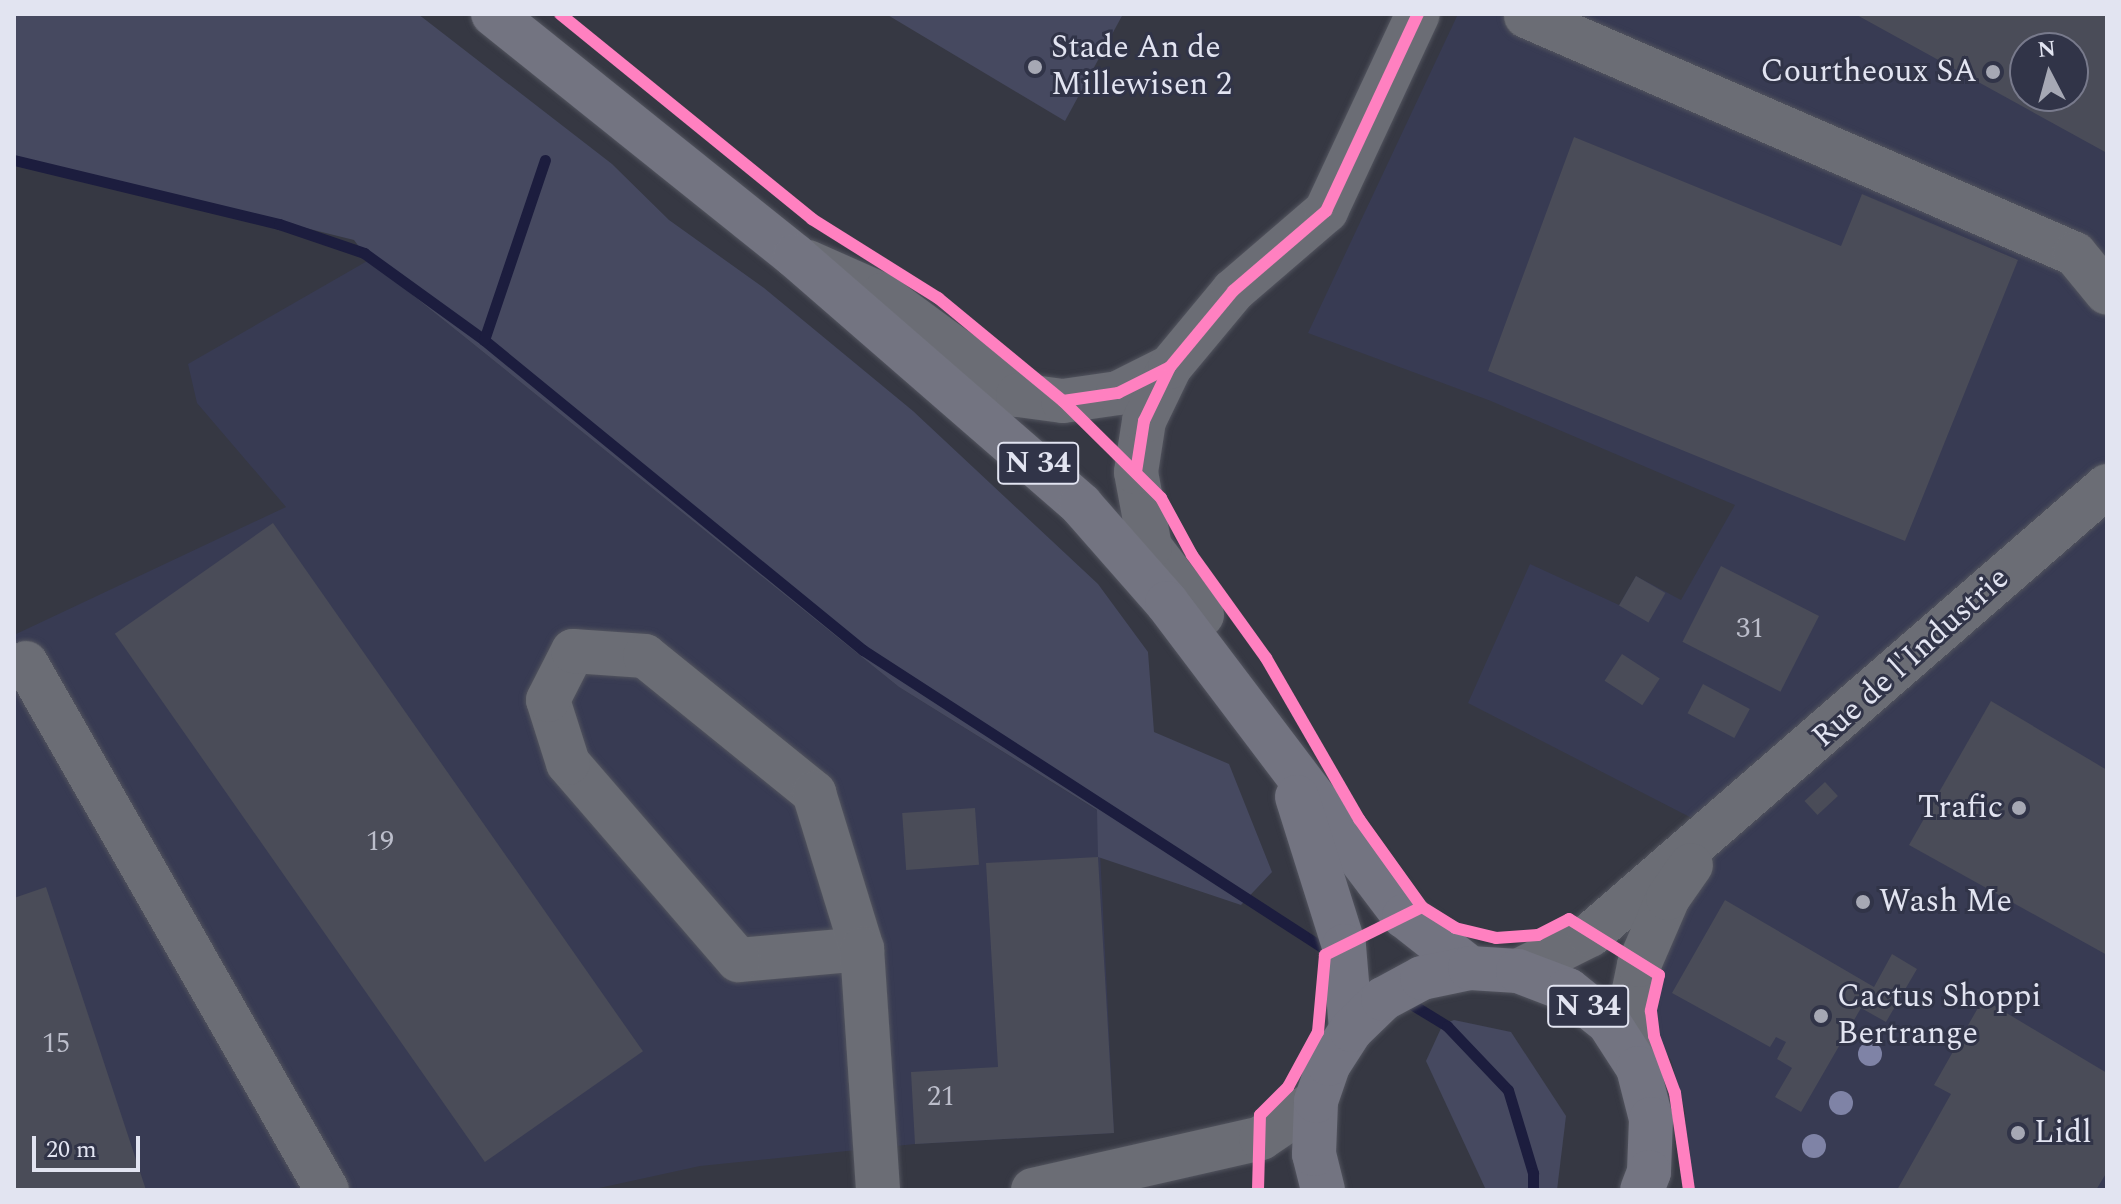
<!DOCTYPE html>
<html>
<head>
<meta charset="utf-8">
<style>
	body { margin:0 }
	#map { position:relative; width:2121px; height:1204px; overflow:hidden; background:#363843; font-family:Spectral,serif }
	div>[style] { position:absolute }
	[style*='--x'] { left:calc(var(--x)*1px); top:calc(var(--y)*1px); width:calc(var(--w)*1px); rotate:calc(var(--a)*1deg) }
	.built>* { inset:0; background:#383b53 }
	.green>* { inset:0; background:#464960 }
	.stream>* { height:11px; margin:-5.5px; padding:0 5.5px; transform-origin:5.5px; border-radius:5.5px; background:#1c1d3e }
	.building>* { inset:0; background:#4a4c58; transform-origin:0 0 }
	.roads { filter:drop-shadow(0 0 2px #52545e) drop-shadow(0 0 2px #52545e) }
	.minor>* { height:44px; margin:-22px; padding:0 22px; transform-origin:22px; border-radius:22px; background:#6b6d75 }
	.major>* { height:44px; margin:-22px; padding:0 22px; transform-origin:22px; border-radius:22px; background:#737481 }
	.cycleway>* { height:12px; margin:-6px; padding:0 6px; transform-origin:6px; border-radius:6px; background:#ff80c0 }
	.trees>* { width:24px; height:24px; margin:-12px; border-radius:50%; background:#7f83a6 }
	.dots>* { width:22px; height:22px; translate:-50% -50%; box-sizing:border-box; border:4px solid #313448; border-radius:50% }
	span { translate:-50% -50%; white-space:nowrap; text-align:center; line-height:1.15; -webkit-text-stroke:6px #313448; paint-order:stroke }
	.number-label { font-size:28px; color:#bcbecb }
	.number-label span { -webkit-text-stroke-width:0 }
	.shield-label span { padding:2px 6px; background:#313448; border:2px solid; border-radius:6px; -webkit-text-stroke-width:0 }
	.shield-label { font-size:30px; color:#e2e4f1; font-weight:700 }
	.poi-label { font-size:32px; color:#e2e4f1 }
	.left { translate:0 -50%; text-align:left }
	.right { translate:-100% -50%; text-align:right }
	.street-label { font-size:32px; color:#e2e4f1 }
	.frame { position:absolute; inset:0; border:16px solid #e2e4f1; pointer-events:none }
	.north { position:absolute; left:2009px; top:32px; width:80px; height:80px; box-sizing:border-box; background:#313448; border:2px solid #787a8c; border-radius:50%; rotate:354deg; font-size:22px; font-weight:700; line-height:32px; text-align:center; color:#e2e4f1 }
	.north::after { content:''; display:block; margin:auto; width:28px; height:36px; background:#a6a8b4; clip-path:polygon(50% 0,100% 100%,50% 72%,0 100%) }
	.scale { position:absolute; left:32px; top:1136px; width:108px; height:36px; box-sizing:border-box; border:4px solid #e2e4f1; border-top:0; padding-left:10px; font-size:24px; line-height:28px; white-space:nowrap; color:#e2e4f1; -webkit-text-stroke:6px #313448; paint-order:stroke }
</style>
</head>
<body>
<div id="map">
	<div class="built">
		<div style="clip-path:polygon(evenodd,1458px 14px,2107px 14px,2107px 1190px,1695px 1190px,1688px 1171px,1685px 1111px,1671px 1060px,1630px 1009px,1715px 830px,1468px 703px,1530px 564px,1619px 605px,1636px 576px,1681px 600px,1735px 505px,1491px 401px,1308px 333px,1458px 14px,2025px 48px,2073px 48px,2073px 96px,2025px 96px,2025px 48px)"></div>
		<div style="clip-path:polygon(369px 260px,899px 687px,1098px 811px,1114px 1133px,915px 1144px,700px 1166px,590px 1190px,14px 1190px,14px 635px,286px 507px,197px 403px,188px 364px)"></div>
	</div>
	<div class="green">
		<div style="clip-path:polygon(14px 14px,418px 14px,612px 164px,669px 220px,764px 288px,913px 411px,1098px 584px,1148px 652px,1154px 732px,1229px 764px,1272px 872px,1241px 905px,1098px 857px,1097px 810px,899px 687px,369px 260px,354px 240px,14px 156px)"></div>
		<div style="clip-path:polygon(886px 14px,1123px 14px,1065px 121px)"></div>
		<div style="clip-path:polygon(1454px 1020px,1511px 1032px,1566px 1116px,1557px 1190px,1486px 1190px,1426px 1061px,1443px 1024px)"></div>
	</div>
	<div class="stream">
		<div style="--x:14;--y:160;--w:273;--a:13.6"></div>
		<div style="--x:279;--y:224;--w:90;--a:18.8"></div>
		<div style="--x:364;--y:253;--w:148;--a:35.9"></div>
		<div style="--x:484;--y:340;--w:490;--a:39.3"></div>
		<div style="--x:863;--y:650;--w:558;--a:32.92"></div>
		<div style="--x:484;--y:340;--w:190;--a:-71.3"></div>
		<div style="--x:1403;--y:999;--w:52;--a:31.5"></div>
		<div style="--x:1447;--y:1026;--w:88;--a:46.4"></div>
		<div style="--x:1508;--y:1090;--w:87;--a:73.2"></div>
		<div style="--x:1533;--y:1173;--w:17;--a:90"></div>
	</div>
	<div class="building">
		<div style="clip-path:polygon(evenodd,1855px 14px,2107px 14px,2107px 153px,1855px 14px,2025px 48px,2073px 48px,2073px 96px,2025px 96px,2025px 48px)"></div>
		<div style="clip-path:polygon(1574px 137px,1841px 246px,1862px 194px,2018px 260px,1905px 541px,1488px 371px)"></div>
		<div style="left:273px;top:523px;width:645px;height:193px;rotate:55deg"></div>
		<div style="left:1721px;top:566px;width:110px;height:85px;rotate:27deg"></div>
		<div style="left:1636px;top:576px;width:34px;height:34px;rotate:30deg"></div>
		<div style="left:1622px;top:654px;width:45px;height:32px;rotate:33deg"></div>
		<div style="left:1703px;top:684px;width:53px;height:33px;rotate:28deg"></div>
		<div style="clip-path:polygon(1991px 701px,2107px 770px,2107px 955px,1909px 845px)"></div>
		<div style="left:1825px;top:782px;width:19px;height:28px;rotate:47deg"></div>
		<div style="left:975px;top:808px;width:57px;height:73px;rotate:86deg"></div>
		<div style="clip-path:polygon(1098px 857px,1114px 1133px,915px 1144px,911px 1072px,998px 1067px,986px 863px)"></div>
		<div style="clip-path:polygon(46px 887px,146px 1190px,14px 1190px,14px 898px)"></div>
		<div style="clip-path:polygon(1725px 900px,1874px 987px,1892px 954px,1917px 969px,1886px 1022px,1861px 1008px,1801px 1112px,1775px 1097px,1792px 1068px,1777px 1059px,1786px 1042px,1776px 1037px,1770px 1047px,1672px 993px)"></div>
		<div style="clip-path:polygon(1983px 999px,2107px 1073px,2107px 1172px,2096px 1190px,1897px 1190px,1951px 1094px,1934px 1085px)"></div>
	</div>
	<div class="roads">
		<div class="minor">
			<div style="--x:1526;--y:16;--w:598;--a:23.44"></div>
			<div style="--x:2075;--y:254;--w:50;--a:50.6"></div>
			<div style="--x:808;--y:262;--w:81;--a:24"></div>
			<div style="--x:882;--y:295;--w:169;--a:36.3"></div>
			<div style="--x:1018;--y:395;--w:45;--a:7.6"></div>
			<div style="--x:1063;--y:401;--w:56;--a:-8.3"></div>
			<div style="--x:1118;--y:393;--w:58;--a:-26.6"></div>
			<div style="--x:1202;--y:615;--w:86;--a:-127.4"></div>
			<div style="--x:1150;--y:547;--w:76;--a:-100.6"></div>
			<div style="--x:1136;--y:472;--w:52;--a:-81.1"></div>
			<div style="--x:1144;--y:421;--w:60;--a:-64.3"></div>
			<div style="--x:1170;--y:367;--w:99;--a:-50.3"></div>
			<div style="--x:1233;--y:291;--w:123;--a:-40.7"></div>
			<div style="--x:1326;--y:211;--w:217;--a:-65"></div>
			<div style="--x:26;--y:663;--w:607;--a:60.27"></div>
			<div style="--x:862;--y:949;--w:124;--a:174.9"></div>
			<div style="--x:738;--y:960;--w:260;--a:-130.8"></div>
			<div style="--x:568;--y:763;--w:66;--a:-107.6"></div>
			<div style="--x:548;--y:700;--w:55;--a:-63"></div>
			<div style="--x:573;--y:651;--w:72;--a:4"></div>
			<div style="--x:645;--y:656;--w:218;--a:39"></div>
			<div style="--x:814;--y:793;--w:163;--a:72.9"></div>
			<div style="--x:862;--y:949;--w:242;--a:86.2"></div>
			<div style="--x:1518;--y:971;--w:80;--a:-26.6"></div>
			<div style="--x:1590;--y:935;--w:685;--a:-40.97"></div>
			<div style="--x:1638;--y:1068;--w:60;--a:-97.7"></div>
			<div style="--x:1630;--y:1009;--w:45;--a:-78.4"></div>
			<div style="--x:1639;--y:965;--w:73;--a:-66.6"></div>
			<div style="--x:1668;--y:898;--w:40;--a:-55.1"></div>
			<div style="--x:1033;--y:1190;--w:234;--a:-12.8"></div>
			<div style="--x:1261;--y:1138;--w:66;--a:-33.9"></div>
		</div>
		<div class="major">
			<div style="--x:493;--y:14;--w:387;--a:38.7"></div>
			<div style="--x:795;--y:256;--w:379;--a:41"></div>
			<div style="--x:1081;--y:505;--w:130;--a:48.7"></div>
			<div style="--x:1167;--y:603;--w:393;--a:52.9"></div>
			<div style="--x:1404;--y:916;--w:84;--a:38.2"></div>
			<div style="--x:1297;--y:797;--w:156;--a:72.5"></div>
			<div style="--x:1344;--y:946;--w:84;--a:85.2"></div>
			<div style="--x:1323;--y:1190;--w:37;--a:-104"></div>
			<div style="--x:1314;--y:1154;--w:53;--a:-87.8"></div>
			<div style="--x:1316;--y:1101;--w:39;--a:-71"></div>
			<div style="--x:1329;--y:1064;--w:40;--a:-57.1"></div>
			<div style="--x:1351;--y:1030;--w:45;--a:-44.1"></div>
			<div style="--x:1383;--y:999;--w:44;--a:-28.3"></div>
			<div style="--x:1422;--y:978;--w:49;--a:-11.8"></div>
			<div style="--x:1470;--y:968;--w:48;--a:3.6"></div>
			<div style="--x:1518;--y:971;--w:53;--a:20.8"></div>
			<div style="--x:1568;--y:990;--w:53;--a:38.8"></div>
			<div style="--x:1609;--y:1023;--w:54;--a:57.2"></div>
			<div style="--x:1638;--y:1068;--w:53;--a:75.7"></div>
			<div style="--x:1651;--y:1119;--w:53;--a:92.2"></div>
			<div style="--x:1649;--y:1172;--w:19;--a:111"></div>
		</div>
	</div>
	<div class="cycleway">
		<div style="--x:560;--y:14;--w:325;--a:39.1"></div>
		<div style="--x:812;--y:219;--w:149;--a:32.1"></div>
		<div style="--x:938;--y:298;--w:162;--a:39.5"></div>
		<div style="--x:1063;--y:401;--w:138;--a:44.7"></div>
		<div style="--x:1161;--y:498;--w:65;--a:61.5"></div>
		<div style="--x:1192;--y:555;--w:127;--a:54.3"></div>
		<div style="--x:1266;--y:658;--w:186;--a:60"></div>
		<div style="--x:1359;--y:819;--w:108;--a:54.4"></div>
		<div style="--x:1422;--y:907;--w:39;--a:32"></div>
		<div style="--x:1455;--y:928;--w:42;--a:13.7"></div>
		<div style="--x:1496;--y:938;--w:42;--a:-4.1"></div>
		<div style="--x:1538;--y:935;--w:35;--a:-27"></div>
		<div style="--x:1569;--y:919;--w:106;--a:31.9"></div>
		<div style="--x:1659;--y:975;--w:37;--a:103"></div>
		<div style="--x:1651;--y:1011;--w:25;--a:83"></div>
		<div style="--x:1654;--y:1036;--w:61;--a:69.8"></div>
		<div style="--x:1675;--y:1093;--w:98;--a:81.8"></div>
		<div style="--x:1063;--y:401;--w:56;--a:-8.3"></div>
		<div style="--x:1118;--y:393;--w:58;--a:-26.6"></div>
		<div style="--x:1136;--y:472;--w:52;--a:-81.1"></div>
		<div style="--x:1144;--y:421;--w:60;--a:-64.3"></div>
		<div style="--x:1170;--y:367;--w:99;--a:-50.3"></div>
		<div style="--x:1233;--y:291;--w:123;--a:-40.7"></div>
		<div style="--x:1326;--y:211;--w:217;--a:-65"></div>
		<div style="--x:1258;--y:1190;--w:75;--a:-88.5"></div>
		<div style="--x:1260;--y:1115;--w:40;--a:-45"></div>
		<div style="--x:1288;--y:1087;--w:63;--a:-61.4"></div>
		<div style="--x:1318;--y:1032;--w:77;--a:-84.8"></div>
		<div style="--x:1325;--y:955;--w:108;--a:-26.3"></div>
	</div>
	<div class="trees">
		<div style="left:1870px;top:1054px"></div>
		<div style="left:1841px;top:1103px"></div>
		<div style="left:1814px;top:1146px"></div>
	</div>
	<div class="dots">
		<div style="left:1035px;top:67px;background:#a6a8b4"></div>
		<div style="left:1993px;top:72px;background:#a6a8b4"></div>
		<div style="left:2019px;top:808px;background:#a6a8b4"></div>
		<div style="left:1863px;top:902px;background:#a6a8b4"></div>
		<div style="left:1821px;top:1016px;background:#a6a8b4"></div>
		<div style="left:2018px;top:1133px;background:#a6a8b4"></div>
	</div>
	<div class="number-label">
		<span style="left:1750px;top:629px">31</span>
		<span style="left:380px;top:842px">19</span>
		<span style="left:56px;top:1044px">15</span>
		<span style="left:941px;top:1097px">21</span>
	</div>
	<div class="shield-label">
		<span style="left:1038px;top:463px">N 34</span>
		<span style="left:1588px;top:1006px">N 34</span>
	</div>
	<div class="poi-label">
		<span class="left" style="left:1051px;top:67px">Stade An de<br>Millewisen 2</span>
		<span class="right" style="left:1977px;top:72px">Courtheoux SA</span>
		<span class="right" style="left:2003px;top:808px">Trafic</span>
		<span class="left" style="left:1879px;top:902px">Wash Me</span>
		<span class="left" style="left:1837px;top:1016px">Cactus Shoppi<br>Bertrange</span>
		<span class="left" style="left:2034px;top:1133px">Lidl</span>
	</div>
	<div class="street-label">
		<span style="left:1911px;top:658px;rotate:-42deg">Rue de l'Industrie</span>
	</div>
	<div class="frame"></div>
	<div class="north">N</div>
	<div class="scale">20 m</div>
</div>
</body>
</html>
